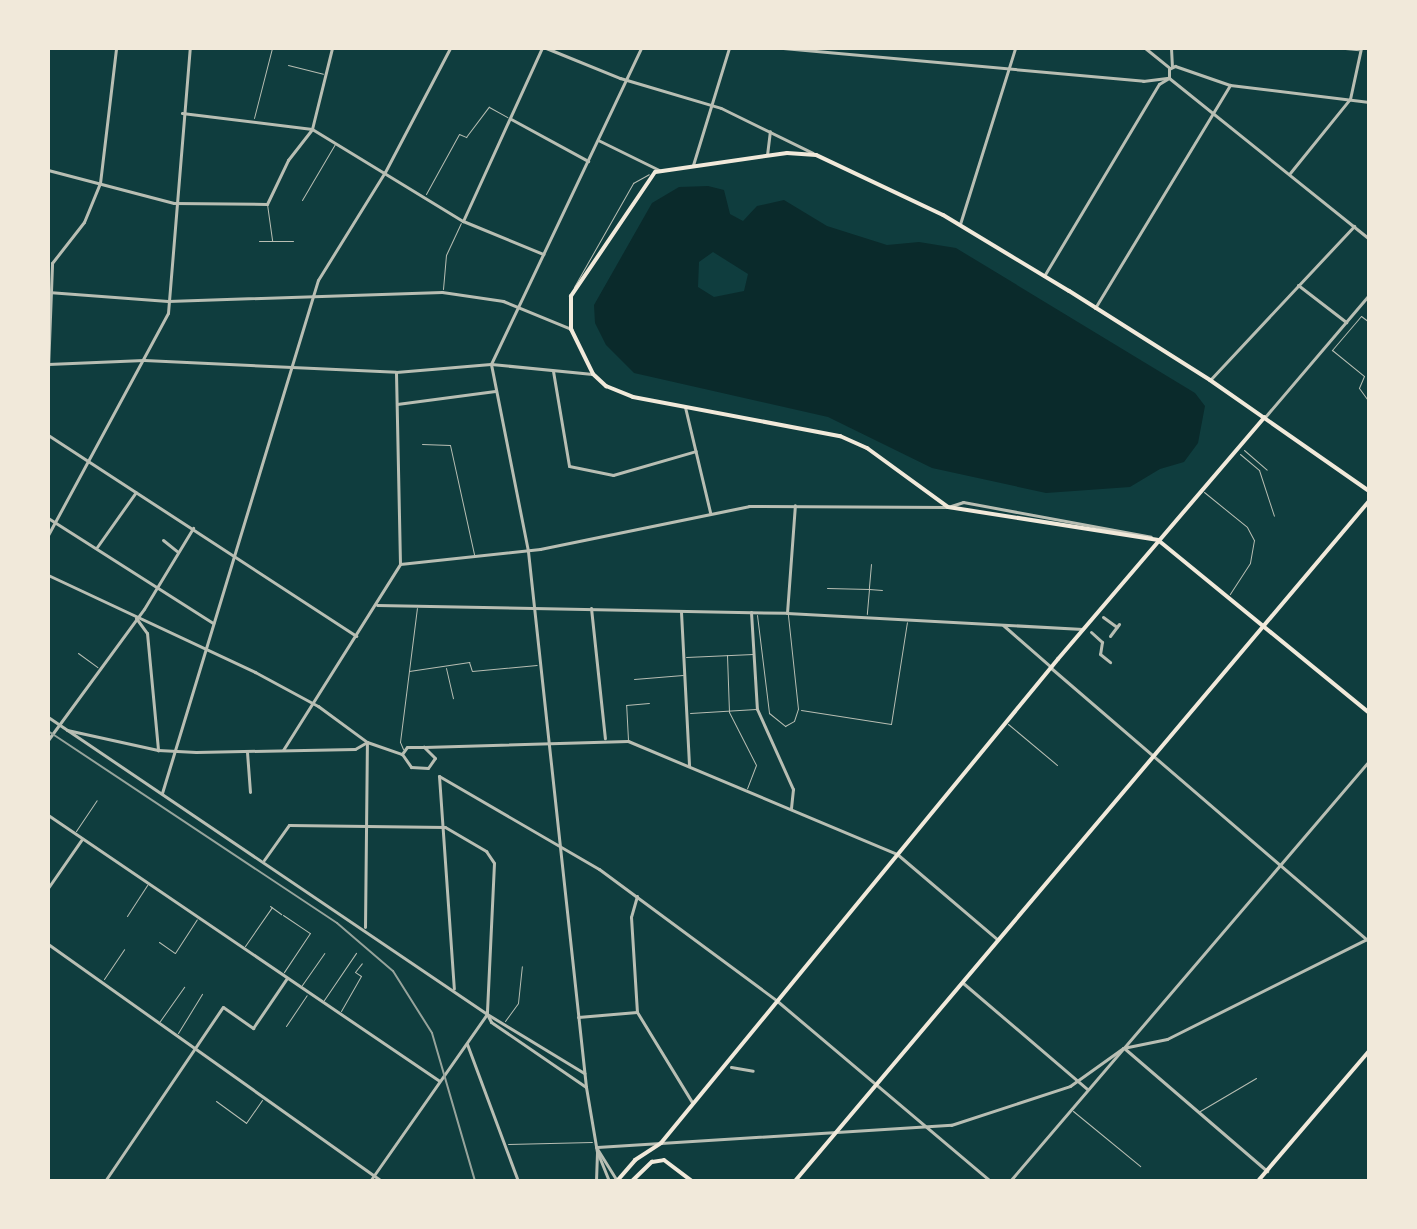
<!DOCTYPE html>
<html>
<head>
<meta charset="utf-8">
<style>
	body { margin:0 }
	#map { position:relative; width:1417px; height:1229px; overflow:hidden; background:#0f3d3e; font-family:"Public Sans",sans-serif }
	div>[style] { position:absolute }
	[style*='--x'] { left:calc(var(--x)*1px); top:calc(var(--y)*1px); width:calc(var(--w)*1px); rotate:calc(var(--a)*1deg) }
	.water>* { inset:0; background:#0a2a2b }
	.service>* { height:1px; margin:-0.5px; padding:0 0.5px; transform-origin:0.5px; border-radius:0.5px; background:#b8beb3 }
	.minor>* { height:3px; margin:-1.5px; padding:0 1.5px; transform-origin:1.5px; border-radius:1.5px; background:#b8beb3 }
	.tertiary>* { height:3px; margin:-1.5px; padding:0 1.5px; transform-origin:1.5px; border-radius:1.5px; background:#b8beb3 }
	.secondary>* { height:4px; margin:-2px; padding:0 2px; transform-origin:2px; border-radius:2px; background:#f1e9da }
	.rail>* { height:2px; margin:-1px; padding:0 1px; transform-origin:1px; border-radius:1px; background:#97a49c }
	span { translate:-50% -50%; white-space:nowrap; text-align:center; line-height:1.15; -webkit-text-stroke:8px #f1e9da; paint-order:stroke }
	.frame { position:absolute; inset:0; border:50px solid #f1e9da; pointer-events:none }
</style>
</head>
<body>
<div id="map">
	<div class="water">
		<div style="clip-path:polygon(evenodd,708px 186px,724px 190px,730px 214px,743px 221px,757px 206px,784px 200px,827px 226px,887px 245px,919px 242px,956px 248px,1195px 393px,1205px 406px,1198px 443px,1184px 462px,1160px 469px,1130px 487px,1046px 493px,932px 468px,828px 417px,634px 373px,606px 345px,595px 323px,594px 305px,652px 203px,679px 187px,708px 186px,713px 252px,748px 274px,744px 291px,714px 297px,698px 287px,699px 262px,713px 252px)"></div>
	</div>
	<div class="service">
		<div style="--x:1334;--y:48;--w:25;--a:5"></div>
		<div style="--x:288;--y:65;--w:36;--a:14"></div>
		<div style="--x:254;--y:118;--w:72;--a:-75.6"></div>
		<div style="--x:426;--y:194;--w:68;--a:-61.2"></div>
		<div style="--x:459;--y:134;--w:8;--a:23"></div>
		<div style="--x:466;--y:137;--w:38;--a:-53"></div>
		<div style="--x:489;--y:107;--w:21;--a:29"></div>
		<div style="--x:302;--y:200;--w:65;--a:-59.5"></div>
		<div style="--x:267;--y:204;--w:37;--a:82"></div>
		<div style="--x:259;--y:241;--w:34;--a:0"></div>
		<div style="--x:574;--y:287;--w:120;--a:-60.4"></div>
		<div style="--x:633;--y:183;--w:18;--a:-29"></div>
		<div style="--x:443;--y:289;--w:34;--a:-85"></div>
		<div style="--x:446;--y:255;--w:35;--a:-65"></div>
		<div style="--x:1369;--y:322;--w:10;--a:-143"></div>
		<div style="--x:1361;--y:316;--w:45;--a:130.5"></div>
		<div style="--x:1332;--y:350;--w:41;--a:39.1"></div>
		<div style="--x:1364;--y:376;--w:13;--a:113"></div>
		<div style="--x:1359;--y:388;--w:17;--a:54"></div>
		<div style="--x:422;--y:444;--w:28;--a:2"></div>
		<div style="--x:450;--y:445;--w:112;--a:77.6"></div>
		<div style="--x:1244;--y:450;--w:30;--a:41"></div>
		<div style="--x:1240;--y:454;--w:25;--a:40"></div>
		<div style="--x:1259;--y:470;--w:48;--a:71.9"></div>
		<div style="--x:1204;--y:492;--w:55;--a:39.1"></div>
		<div style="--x:1247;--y:527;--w:15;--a:62"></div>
		<div style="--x:1254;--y:540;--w:23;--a:100"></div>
		<div style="--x:1250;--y:563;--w:37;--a:123"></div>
		<div style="--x:871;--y:564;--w:25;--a:95"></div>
		<div style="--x:869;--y:589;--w:13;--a:4"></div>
		<div style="--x:827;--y:588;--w:42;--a:1.4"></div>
		<div style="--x:869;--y:589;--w:25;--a:95"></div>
		<div style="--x:757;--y:615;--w:99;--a:83"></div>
		<div style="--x:769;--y:713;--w:21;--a:39"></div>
		<div style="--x:785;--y:726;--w:10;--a:-29"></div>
		<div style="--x:794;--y:721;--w:13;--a:-72"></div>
		<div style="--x:798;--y:709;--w:95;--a:-96.1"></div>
		<div style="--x:78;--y:653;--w:24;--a:36"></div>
		<div style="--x:727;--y:655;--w:57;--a:88"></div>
		<div style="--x:729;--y:712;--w:59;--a:63"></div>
		<div style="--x:756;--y:765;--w:25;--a:111"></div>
		<div style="--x:686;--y:657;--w:67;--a:-2.6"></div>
		<div style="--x:446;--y:668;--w:31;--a:77"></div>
		<div style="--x:409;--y:671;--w:61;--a:-8.5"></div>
		<div style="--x:469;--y:662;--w:9;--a:72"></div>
		<div style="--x:472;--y:671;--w:65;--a:-5.3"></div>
		<div style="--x:634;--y:679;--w:49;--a:-4.7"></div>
		<div style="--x:801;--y:710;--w:91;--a:8.8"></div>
		<div style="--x:891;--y:724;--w:103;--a:-81.1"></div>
		<div style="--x:690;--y:713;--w:66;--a:-3.5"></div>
		<div style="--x:1008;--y:724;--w:64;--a:39.9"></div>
		<div style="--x:628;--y:740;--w:35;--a:-93"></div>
		<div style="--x:626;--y:705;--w:23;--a:-5"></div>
		<div style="--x:403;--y:749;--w:8;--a:-113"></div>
		<div style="--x:400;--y:742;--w:135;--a:-82.8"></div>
		<div style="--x:76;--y:831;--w:37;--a:-56"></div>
		<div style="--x:270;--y:906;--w:14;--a:36"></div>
		<div style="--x:283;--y:915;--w:32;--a:34"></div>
		<div style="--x:310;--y:933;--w:47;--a:123.7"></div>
		<div style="--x:127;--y:916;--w:37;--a:-57"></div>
		<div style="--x:159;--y:942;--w:19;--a:35"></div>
		<div style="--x:175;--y:953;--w:40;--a:-57.1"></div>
		<div style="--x:245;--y:946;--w:47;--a:-55.3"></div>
		<div style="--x:104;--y:979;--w:36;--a:-56"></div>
		<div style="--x:302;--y:985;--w:39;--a:-55"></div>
		<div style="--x:324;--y:1000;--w:57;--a:-55.8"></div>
		<div style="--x:341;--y:1011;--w:40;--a:-60.3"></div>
		<div style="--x:361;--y:976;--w:7;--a:-146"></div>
		<div style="--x:355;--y:972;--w:11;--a:-52"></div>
		<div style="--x:160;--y:1021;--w:42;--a:-54.8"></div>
		<div style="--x:505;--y:1021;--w:22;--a:-54"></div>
		<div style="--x:518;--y:1003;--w:37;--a:-84"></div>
		<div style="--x:286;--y:1026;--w:37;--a:-56"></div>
		<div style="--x:178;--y:1033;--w:46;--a:-58.4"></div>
		<div style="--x:216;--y:1101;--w:37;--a:36"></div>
		<div style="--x:246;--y:1123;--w:28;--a:-55"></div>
		<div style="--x:1073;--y:1111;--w:87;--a:39.4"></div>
		<div style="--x:1200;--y:1111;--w:65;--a:-30.5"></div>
		<div style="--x:508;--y:1144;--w:84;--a:-1.4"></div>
	</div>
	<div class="minor">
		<div style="--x:546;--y:48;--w:80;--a:22.1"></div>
		<div style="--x:620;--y:78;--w:105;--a:16.5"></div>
		<div style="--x:721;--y:108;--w:102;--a:26.1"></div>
		<div style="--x:1145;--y:48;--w:32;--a:39"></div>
		<div style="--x:1171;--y:48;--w:18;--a:87"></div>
		<div style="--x:182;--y:113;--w:131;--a:7"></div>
		<div style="--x:312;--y:129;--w:177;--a:31.4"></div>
		<div style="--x:463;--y:221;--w:87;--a:22.4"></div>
		<div style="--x:511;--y:119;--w:88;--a:28.6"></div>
		<div style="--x:598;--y:140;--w:68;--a:26.2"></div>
		<div style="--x:693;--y:165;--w:122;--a:-72.9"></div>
		<div style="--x:48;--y:170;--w:130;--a:14.7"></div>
		<div style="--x:174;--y:203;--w:93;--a:0.6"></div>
		<div style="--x:267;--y:204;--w:49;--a:-64.5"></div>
		<div style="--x:288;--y:160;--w:39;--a:-52"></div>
		<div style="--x:312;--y:129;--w:83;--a:-76.1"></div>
		<div style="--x:1290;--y:173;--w:95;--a:-51"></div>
		<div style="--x:1350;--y:99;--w:52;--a:-77.8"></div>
		<div style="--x:463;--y:221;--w:190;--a:-65.5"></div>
		<div style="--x:960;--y:224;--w:184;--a:-72.6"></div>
		<div style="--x:1044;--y:276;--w:224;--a:-59.1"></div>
		<div style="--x:1159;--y:84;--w:12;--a:-31"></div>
		<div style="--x:1298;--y:285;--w:61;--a:37.6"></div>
		<div style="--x:1095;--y:308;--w:261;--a:-58.8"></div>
		<div style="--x:48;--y:369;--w:106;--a:-87.8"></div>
		<div style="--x:52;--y:263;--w:52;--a:-52"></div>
		<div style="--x:84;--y:222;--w:42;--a:-67.7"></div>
		<div style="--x:100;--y:183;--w:136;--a:-83.2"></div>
		<div style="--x:553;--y:371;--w:96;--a:80.4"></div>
		<div style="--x:569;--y:466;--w:45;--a:11.6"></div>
		<div style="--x:613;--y:475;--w:86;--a:-16.1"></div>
		<div style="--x:1210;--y:380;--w:211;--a:-46.9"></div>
		<div style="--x:397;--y:404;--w:99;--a:-7.6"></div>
		<div style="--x:685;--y:407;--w:108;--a:76.6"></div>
		<div style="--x:48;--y:435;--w:368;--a:33.1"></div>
		<div style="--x:48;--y:518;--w:196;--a:32.5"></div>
		<div style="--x:48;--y:535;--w:252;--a:-61.6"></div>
		<div style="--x:168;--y:313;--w:266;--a:-85.3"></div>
		<div style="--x:163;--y:540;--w:19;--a:39"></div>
		<div style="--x:97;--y:547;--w:67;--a:-54.7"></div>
		<div style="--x:400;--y:564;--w:141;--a:-6.1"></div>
		<div style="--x:540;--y:549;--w:213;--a:-11.6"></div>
		<div style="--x:749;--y:506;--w:199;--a:0.3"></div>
		<div style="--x:48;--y:575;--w:229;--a:25.1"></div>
		<div style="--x:255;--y:672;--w:72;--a:28.4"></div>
		<div style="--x:318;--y:706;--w:61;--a:36.3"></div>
		<div style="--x:377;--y:605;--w:410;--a:1.1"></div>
		<div style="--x:787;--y:613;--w:296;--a:3.1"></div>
		<div style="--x:591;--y:608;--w:131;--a:83.9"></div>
		<div style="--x:681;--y:612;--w:154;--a:87"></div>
		<div style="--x:751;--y:612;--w:97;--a:86.5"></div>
		<div style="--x:757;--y:709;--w:88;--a:65.8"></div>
		<div style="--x:793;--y:789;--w:19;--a:96"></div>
		<div style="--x:787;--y:613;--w:108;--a:-85.8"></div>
		<div style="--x:1103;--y:617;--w:17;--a:36"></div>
		<div style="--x:136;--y:618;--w:19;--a:54"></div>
		<div style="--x:147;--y:633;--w:118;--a:84.6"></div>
		<div style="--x:1003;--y:625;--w:64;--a:41.2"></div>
		<div style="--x:1091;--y:632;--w:15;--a:42"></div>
		<div style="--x:1102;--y:642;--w:12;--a:99"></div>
		<div style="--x:1100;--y:654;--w:13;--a:39"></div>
		<div style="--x:1110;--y:636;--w:15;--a:-53"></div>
		<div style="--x:67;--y:730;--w:93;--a:12.4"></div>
		<div style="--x:158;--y:750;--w:38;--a:3"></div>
		<div style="--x:196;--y:752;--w:159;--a:-1.1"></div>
		<div style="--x:355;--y:749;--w:14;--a:-30"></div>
		<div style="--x:48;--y:740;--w:162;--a:-53.8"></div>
		<div style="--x:144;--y:609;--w:95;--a:-58.8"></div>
		<div style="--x:367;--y:742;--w:37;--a:19"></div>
		<div style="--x:402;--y:754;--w:16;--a:55"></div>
		<div style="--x:411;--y:767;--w:17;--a:3"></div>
		<div style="--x:428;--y:768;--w:12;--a:-55"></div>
		<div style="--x:435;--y:758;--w:16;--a:-135"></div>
		<div style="--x:424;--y:747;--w:17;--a:180"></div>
		<div style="--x:407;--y:747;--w:9;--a:126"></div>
		<div style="--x:424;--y:747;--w:204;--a:-1.7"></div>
		<div style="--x:628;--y:741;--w:292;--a:22.8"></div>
		<div style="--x:897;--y:854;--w:131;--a:40.4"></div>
		<div style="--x:283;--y:750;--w:220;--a:-57.8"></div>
		<div style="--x:400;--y:564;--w:192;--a:-91.2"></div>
		<div style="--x:247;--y:752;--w:40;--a:85.7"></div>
		<div style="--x:439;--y:776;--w:185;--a:30.2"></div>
		<div style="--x:599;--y:869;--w:220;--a:36.5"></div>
		<div style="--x:439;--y:776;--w:213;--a:86"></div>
		<div style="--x:162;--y:793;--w:536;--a:-73.09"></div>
		<div style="--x:318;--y:280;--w:127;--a:-58.2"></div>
		<div style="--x:385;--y:172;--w:140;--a:-62.3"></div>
		<div style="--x:445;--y:827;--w:48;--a:30.3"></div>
		<div style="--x:486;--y:851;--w:14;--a:56"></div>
		<div style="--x:494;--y:863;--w:151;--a:92.7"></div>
		<div style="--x:264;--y:860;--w:43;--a:-54.5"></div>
		<div style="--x:289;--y:825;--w:156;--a:0.7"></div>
		<div style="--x:48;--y:888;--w:60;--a:-55.2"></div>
		<div style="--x:637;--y:896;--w:22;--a:106"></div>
		<div style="--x:631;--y:917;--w:95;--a:86.4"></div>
		<div style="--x:637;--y:1012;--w:105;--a:58.6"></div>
		<div style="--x:365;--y:927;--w:185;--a:-89.4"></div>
		<div style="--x:48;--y:944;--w:410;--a:35.4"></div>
		<div style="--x:963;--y:983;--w:163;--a:40.5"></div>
		<div style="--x:578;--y:1017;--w:59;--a:-4.8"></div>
		<div style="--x:467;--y:1044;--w:146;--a:69.6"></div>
		<div style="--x:1124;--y:1048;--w:189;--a:40.7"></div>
		<div style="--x:731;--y:1067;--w:22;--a:10"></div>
		<div style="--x:597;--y:1147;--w:355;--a:-3.6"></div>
		<div style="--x:951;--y:1125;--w:125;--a:-18.1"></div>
		<div style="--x:1070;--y:1086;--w:65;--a:-35.6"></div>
		<div style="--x:1123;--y:1048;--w:45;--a:-11.6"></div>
		<div style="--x:1167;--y:1039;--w:226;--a:-26.6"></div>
		<div style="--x:105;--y:1181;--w:210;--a:-55.9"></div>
		<div style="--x:223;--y:1007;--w:37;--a:35"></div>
		<div style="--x:253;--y:1028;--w:60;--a:-55.8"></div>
	</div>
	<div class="tertiary">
		<div style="--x:783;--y:48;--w:362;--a:5.2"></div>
		<div style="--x:1143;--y:81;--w:26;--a:-7"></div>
		<div style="--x:1169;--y:78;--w:257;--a:38.8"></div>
		<div style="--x:1169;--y:78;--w:9;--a:-90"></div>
		<div style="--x:1169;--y:69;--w:7;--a:-27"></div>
		<div style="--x:1175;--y:66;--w:58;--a:19.1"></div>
		<div style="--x:1230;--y:85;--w:140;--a:7"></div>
		<div style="--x:767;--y:155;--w:24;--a:-83"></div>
		<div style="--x:48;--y:292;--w:120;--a:4.3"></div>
		<div style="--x:168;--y:301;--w:274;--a:-1.9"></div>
		<div style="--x:442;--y:292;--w:62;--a:8.4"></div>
		<div style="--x:503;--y:301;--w:74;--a:22.4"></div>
		<div style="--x:48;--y:364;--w:96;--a:-2.4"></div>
		<div style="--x:144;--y:360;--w:252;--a:2.7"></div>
		<div style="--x:396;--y:372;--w:95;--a:-4.8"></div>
		<div style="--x:491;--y:364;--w:102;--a:5.6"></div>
		<div style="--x:1265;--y:417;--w:160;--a:-49.6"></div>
		<div style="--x:951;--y:506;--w:13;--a:-18"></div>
		<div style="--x:963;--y:502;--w:191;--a:10.5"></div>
		<div style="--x:1051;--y:668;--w:420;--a:40.7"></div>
		<div style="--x:48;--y:717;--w:530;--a:34.08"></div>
		<div style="--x:487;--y:1014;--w:114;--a:31.3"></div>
		<div style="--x:48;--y:815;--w:473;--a:34.2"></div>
		<div style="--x:776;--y:1000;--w:280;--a:40.2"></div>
		<div style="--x:487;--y:1014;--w:9;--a:63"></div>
		<div style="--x:491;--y:1022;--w:115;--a:34.4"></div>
		<div style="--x:596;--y:1147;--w:40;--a:58"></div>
		<div style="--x:370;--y:1181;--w:204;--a:-55"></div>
		<div style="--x:596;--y:1181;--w:29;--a:-88"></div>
		<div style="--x:609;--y:1181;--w:31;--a:-112"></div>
		<div style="--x:597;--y:1152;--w:66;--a:-99.6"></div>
		<div style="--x:586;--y:1087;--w:539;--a:-96.18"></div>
		<div style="--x:528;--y:551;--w:191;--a:-101.2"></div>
		<div style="--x:491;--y:364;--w:350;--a:-64.6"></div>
		<div style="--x:1010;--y:1181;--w:553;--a:-49.48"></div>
	</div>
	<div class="secondary">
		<div style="--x:1369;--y:491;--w:194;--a:-145.1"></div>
		<div style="--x:1210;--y:380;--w:167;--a:-147.7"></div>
		<div style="--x:1069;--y:291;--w:147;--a:-148.9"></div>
		<div style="--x:943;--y:215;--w:140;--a:-154.7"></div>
		<div style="--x:816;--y:155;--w:29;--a:-176"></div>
		<div style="--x:787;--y:153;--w:133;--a:171.8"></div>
		<div style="--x:655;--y:172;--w:150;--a:124.1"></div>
		<div style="--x:571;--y:296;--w:33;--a:90"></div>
		<div style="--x:571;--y:329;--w:50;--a:63.9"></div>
		<div style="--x:593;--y:374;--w:18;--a:43"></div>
		<div style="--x:606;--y:386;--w:29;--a:22"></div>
		<div style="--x:633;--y:397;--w:211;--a:10.7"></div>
		<div style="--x:840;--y:436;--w:30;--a:24"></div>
		<div style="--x:867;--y:448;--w:100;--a:36.1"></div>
		<div style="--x:948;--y:507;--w:213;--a:8.9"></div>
		<div style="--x:1158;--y:540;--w:273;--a:39.3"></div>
		<div style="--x:617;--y:1181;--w:28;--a:-49"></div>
		<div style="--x:635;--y:1160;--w:31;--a:-33"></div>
		<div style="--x:661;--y:1143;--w:626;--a:-50.64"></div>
		<div style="--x:1058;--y:659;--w:318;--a:-49.5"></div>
		<div style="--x:632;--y:1181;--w:28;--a:-44"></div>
		<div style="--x:652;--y:1162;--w:12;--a:-9"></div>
		<div style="--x:664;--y:1160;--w:35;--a:37"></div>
		<div style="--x:795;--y:1181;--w:890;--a:-49.83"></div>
		<div style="--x:1258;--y:1181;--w:171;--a:-49.5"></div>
	</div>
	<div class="rail">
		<div style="--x:48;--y:731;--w:347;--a:33.6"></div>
		<div style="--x:337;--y:923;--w:74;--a:40.6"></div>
		<div style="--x:393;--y:971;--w:73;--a:57.8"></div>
		<div style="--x:432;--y:1033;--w:154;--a:73.8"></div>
	</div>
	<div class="frame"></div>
</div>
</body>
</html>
